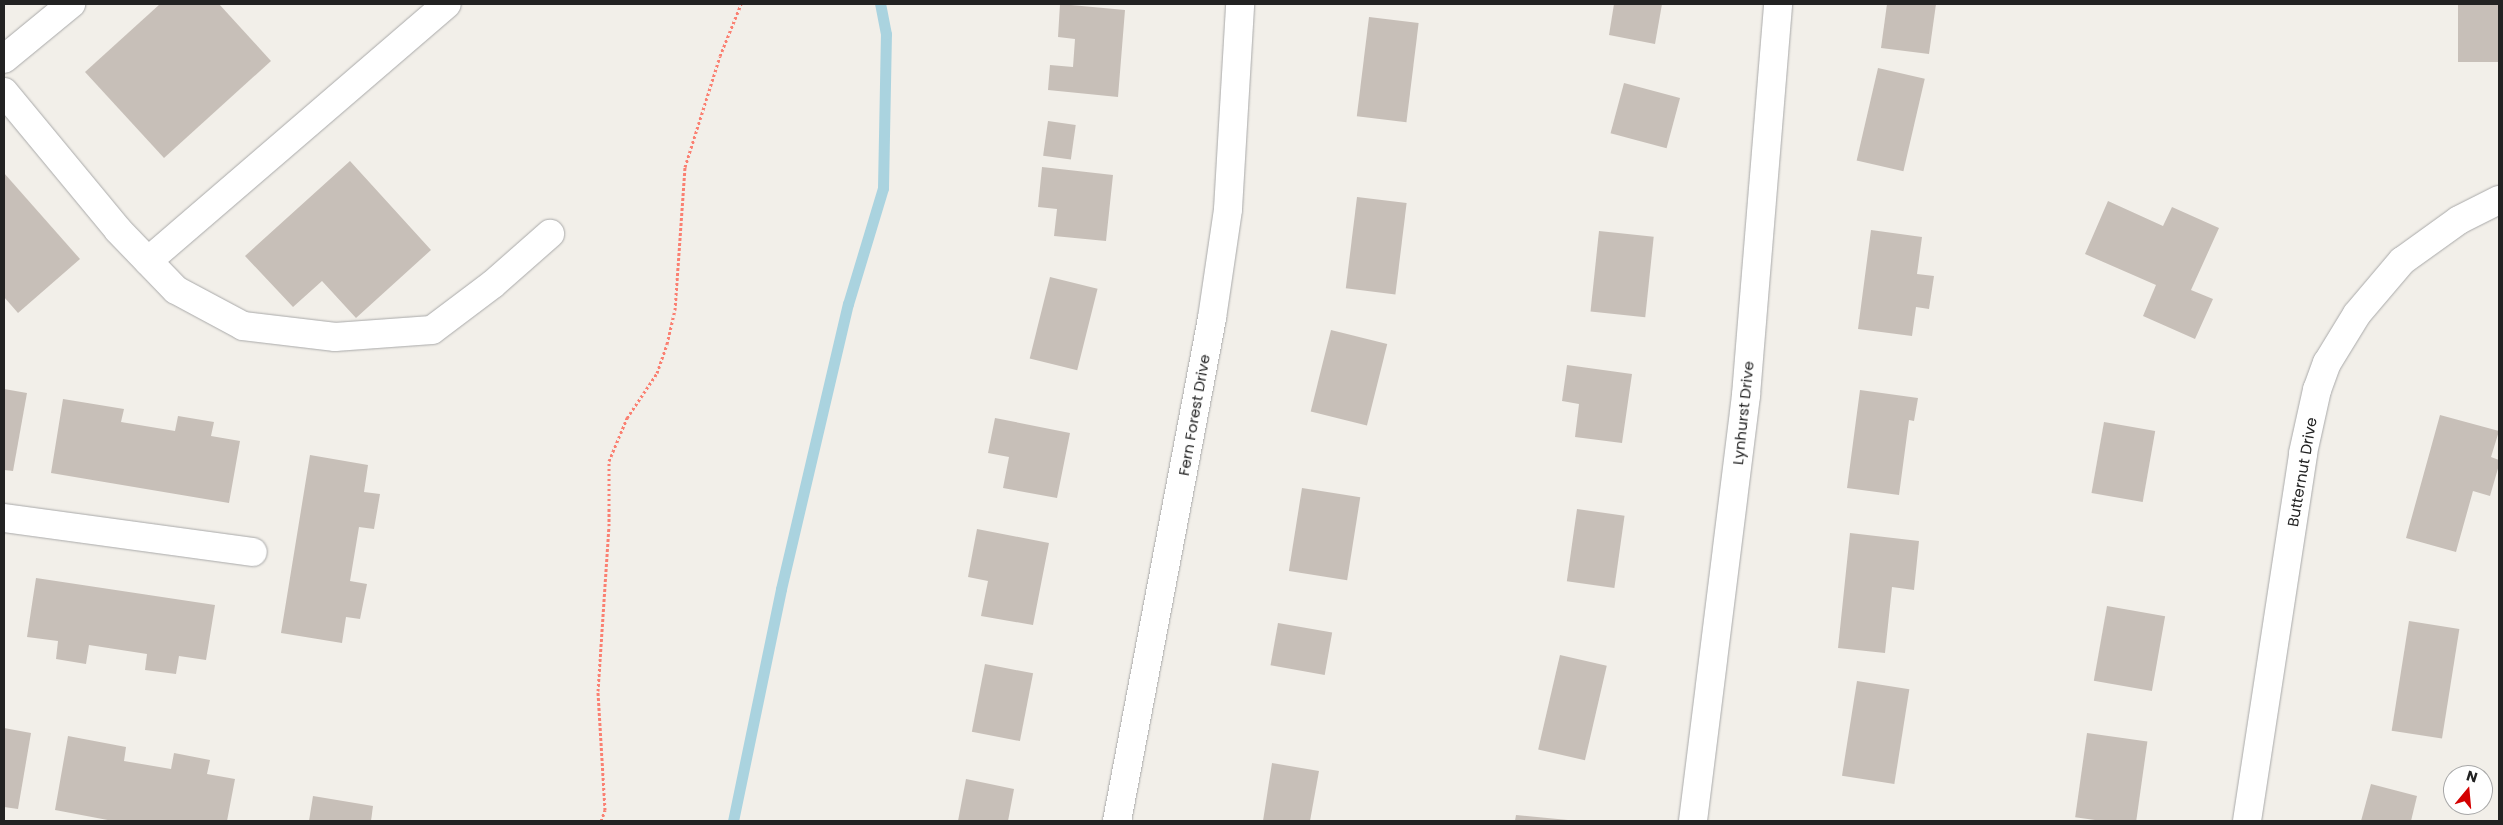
<!DOCTYPE html>
<html>
<head>
<meta charset="utf-8">
<style>
	body { margin:0 }
	#map { position:relative; width:2503px; height:825px; overflow:hidden; background:#f2efe9; font-family:Poppins,sans-serif }
	div>[style] { position:absolute }
	[style*='--x'] { left:calc(var(--x)*1px); top:calc(var(--y)*1px); width:calc(var(--w)*1px); rotate:calc(var(--a)*1deg) }
	.stream>* { height:11px; margin:-5.5px; padding:0 5.5px; transform-origin:5.5px; border-radius:5.5px; background:#aad3df }
	.building>* { inset:0; background:#c7bfb8; transform-origin:0 0 }
	.path>* { height:3px; margin-top:-1.5px; transform-origin:0; background:repeating-linear-gradient(90deg,#fa8072 0 2.5px,transparent 0 5px) }
	.roads { filter:drop-shadow(0 0 1px #a9a9a9) drop-shadow(0 0 1px #a9a9a9) }
	.minor>* { height:28px; margin:-14px; padding:0 14px; transform-origin:14px; border-radius:14px; background:#fff }
	span { translate:-50% -50%; white-space:nowrap; text-align:center; line-height:1.15; -webkit-text-stroke:5px #fff; paint-order:stroke }
	.street-label { font-size:15px; color:#222 }
	.frame { position:absolute; inset:0; border:5px solid #222; pointer-events:none }
	.north { position:absolute; left:2443px; top:765px; width:50px; height:50px; box-sizing:border-box; background:#fff; border:1px solid #a7a7a7; border-radius:50%; rotate:17deg; font-size:14px; font-weight:700; line-height:20px; text-align:center; color:#222 }
	.north::after { content:''; display:block; margin:auto; width:18px; height:22px; background:#d40000; clip-path:polygon(50% 0,100% 100%,50% 72%,0 100%) }
</style>
</head>
<body>
<div id="map">
	<div class="stream">
		<div style="--x:733;--y:821;--w:237;--a:-78.3"></div>
		<div style="--x:781;--y:589;--w:293;--a:-76.8"></div>
		<div style="--x:848;--y:304;--w:121;--a:-73.2"></div>
		<div style="--x:883;--y:188;--w:154;--a:-88.9"></div>
		<div style="--x:886;--y:34;--w:31;--a:-101"></div>
	</div>
	<div class="building">
		<div style="clip-path:polygon(160px 4px,219px 4px,271px 61px,164px 158px,85px 72px)"></div>
		<div style="clip-path:polygon(1060px 4px,1125px 10px,1118px 97px,1048px 90px,1050px 65px,1073px 67px,1075px 39px,1058px 37px)"></div>
		<div style="clip-path:polygon(1614px 4px,1662px 4px,1655px 44px,1609px 35px)"></div>
		<div style="clip-path:polygon(1887px 4px,1936px 4px,1929px 54px,1881px 48px)"></div>
		<div style="left:2458px;top:4px;width:41px;height:58px"></div>
		<div style="left:1369px;top:17px;width:50px;height:100px;rotate:7deg"></div>
		<div style="left:1878px;top:68px;width:48px;height:95px;rotate:13deg"></div>
		<div style="left:1624px;top:83px;width:58px;height:52px;rotate:15deg"></div>
		<div style="left:1048px;top:121px;width:28px;height:35px;rotate:8deg"></div>
		<div style="clip-path:polygon(350px 161px,431px 250px,356px 318px,322px 281px,293px 307px,245px 256px)"></div>
		<div style="clip-path:polygon(1042px 167px,1113px 175px,1106px 241px,1054px 236px,1057px 209px,1038px 207px)"></div>
		<div style="clip-path:polygon(4px 173px,80px 259px,18px 313px,4px 297px)"></div>
		<div style="left:1357px;top:197px;width:50px;height:92px;rotate:7deg"></div>
		<div style="clip-path:polygon(2108px 201px,2163px 226px,2172px 207px,2219px 228px,2191px 290px,2213px 299px,2195px 339px,2143px 316px,2156px 285px,2085px 254px)"></div>
		<div style="clip-path:polygon(1871px 230px,1922px 237px,1917px 274px,1934px 276px,1929px 309px,1916px 307px,1912px 336px,1858px 329px)"></div>
		<div style="left:1599px;top:231px;width:55px;height:81px;rotate:6deg"></div>
		<div style="left:1050px;top:277px;width:49px;height:84px;rotate:14deg"></div>
		<div style="left:1331px;top:330px;width:58px;height:84px;rotate:14deg"></div>
		<div style="clip-path:polygon(1567px 365px,1632px 374px,1622px 443px,1575px 437px,1579px 404px,1562px 401px)"></div>
		<div style="clip-path:polygon(4px 389px,27px 393px,13px 471px,4px 470px)"></div>
		<div style="clip-path:polygon(1860px 390px,1918px 398px,1914px 421px,1909px 420px,1899px 495px,1847px 488px)"></div>
		<div style="clip-path:polygon(63px 399px,124px 409px,121px 422px,175px 431px,178px 416px,214px 422px,211px 436px,240px 441px,229px 503px,51px 473px)"></div>
		<div style="clip-path:polygon(2440px 415px,2499px 431px,2491px 457px,2499px 460px,2499px 465px,2490px 496px,2473px 491px,2456px 552px,2406px 538px)"></div>
		<div style="clip-path:polygon(995px 418px,1070px 433px,1057px 498px,1003px 488px,1009px 457px,988px 453px)"></div>
		<div style="left:2104px;top:422px;width:52px;height:72px;rotate:10deg"></div>
		<div style="clip-path:polygon(310px 455px,368px 465px,364px 492px,380px 494px,374px 529px,359px 527px,350px 581px,367px 584px,360px 619px,346px 617px,342px 643px,281px 633px)"></div>
		<div style="left:1302px;top:488px;width:59px;height:84px;rotate:9deg"></div>
		<div style="left:1577px;top:509px;width:48px;height:73px;rotate:8deg"></div>
		<div style="clip-path:polygon(977px 529px,1049px 543px,1033px 625px,981px 616px,988px 581px,968px 577px)"></div>
		<div style="clip-path:polygon(1850px 533px,1919px 541px,1914px 590px,1892px 587px,1885px 653px,1838px 648px)"></div>
		<div style="clip-path:polygon(36px 578px,215px 605px,206px 660px,179px 656px,176px 674px,145px 670px,147px 654px,89px 645px,86px 664px,56px 659px,58px 641px,27px 637px)"></div>
		<div style="left:2107px;top:606px;width:59px;height:76px;rotate:10deg"></div>
		<div style="left:2409px;top:621px;width:51px;height:111px;rotate:9deg"></div>
		<div style="left:1278px;top:623px;width:55px;height:43px;rotate:10deg"></div>
		<div style="left:1560px;top:655px;width:48px;height:97px;rotate:13deg"></div>
		<div style="left:985px;top:664px;width:49px;height:69px;rotate:11deg"></div>
		<div style="left:1857px;top:681px;width:53px;height:96px;rotate:9deg"></div>
		<div style="clip-path:polygon(4px 728px,31px 733px,18px 809px,4px 807px)"></div>
		<div style="left:2087px;top:733px;width:61px;height:85px;rotate:8deg"></div>
		<div style="clip-path:polygon(68px 736px,126px 747px,124px 761px,171px 769px,174px 753px,210px 760px,207px 774px,235px 779px,227px 821px,113px 821px,55px 810px)"></div>
		<div style="clip-path:polygon(1272px 763px,1319px 771px,1310px 821px,1263px 821px)"></div>
		<div style="clip-path:polygon(966px 779px,1014px 789px,1008px 821px,958px 821px)"></div>
		<div style="clip-path:polygon(2371px 784px,2417px 796px,2411px 821px,2361px 821px)"></div>
		<div style="clip-path:polygon(313px 796px,373px 806px,371px 821px,309px 821px)"></div>
		<div style="clip-path:polygon(1516px 815px,1568px 820px,1568px 821px,1515px 821px)"></div>
	</div>
	<div class="path">
		<div style="--x:601;--y:821;--w:12;--a:-70"></div>
		<div style="--x:605;--y:810;--w:119;--a:-93.4"></div>
		<div style="--x:598;--y:691;--w:165;--a:-86.2"></div>
		<div style="--x:609;--y:526;--w:65;--a:-90"></div>
		<div style="--x:609;--y:461;--w:47;--a:-67.3"></div>
		<div style="--x:627;--y:418;--w:54;--a:-56.3"></div>
		<div style="--x:657;--y:373;--w:31;--a:-71"></div>
		<div style="--x:667;--y:344;--w:35;--a:-77"></div>
		<div style="--x:675;--y:310;--w:143;--a:-86"></div>
		<div style="--x:685;--y:167;--w:116;--a:-72.5"></div>
		<div style="--x:720;--y:56;--w:56;--a:-68"></div>
	</div>
	<div class="roads">
		<div class="minor">
			<div style="--x:4;--y:59;--w:87;--a:-39.4"></div>
			<div style="--x:4;--y:92;--w:179;--a:50.4"></div>
			<div style="--x:118;--y:230;--w:83;--a:46"></div>
			<div style="--x:176;--y:290;--w:76;--a:28.2"></div>
			<div style="--x:243;--y:326;--w:93;--a:6.8"></div>
			<div style="--x:335;--y:337;--w:97;--a:-4.1"></div>
			<div style="--x:432;--y:330;--w:76;--a:-37"></div>
			<div style="--x:493;--y:284;--w:76;--a:-41.3"></div>
			<div style="--x:148;--y:261;--w:394;--a:-40.7"></div>
			<div style="--x:4;--y:518;--w:251;--a:7.8"></div>
			<div style="--x:1117;--y:821;--w:512;--a:-79.3"></div>
			<div style="--x:1212;--y:318;--w:110;--a:-81.6"></div>
			<div style="--x:1228;--y:209;--w:205;--a:-86.6"></div>
			<div style="--x:1693;--y:821;--w:429;--a:-82.9"></div>
			<div style="--x:1746;--y:395;--w:392;--a:-85.3"></div>
			<div style="--x:2247;--y:821;--w:372;--a:-81.3"></div>
			<div style="--x:2303;--y:453;--w:65;--a:-77.5"></div>
			<div style="--x:2317;--y:390;--w:29;--a:-70"></div>
			<div style="--x:2327;--y:363;--w:57;--a:-58.5"></div>
			<div style="--x:2357;--y:314;--w:70;--a:-49.7"></div>
			<div style="--x:2402;--y:261;--w:70;--a:-35.7"></div>
			<div style="--x:2459;--y:220;--w:45;--a:-26.6"></div>
		</div>
	</div>
	<div class="street-label">
		<span style="left:1743px;top:413px;rotate:-84deg">Lynhurst Drive</span>
		<span style="left:1194px;top:415px;rotate:-80deg">Fern Forest Drive</span>
		<span style="left:2302px;top:472px;rotate:-80deg">Butternut Drive</span>
	</div>
	<div class="frame"></div>
	<div class="north">N</div>
</div>
</body>
</html>
